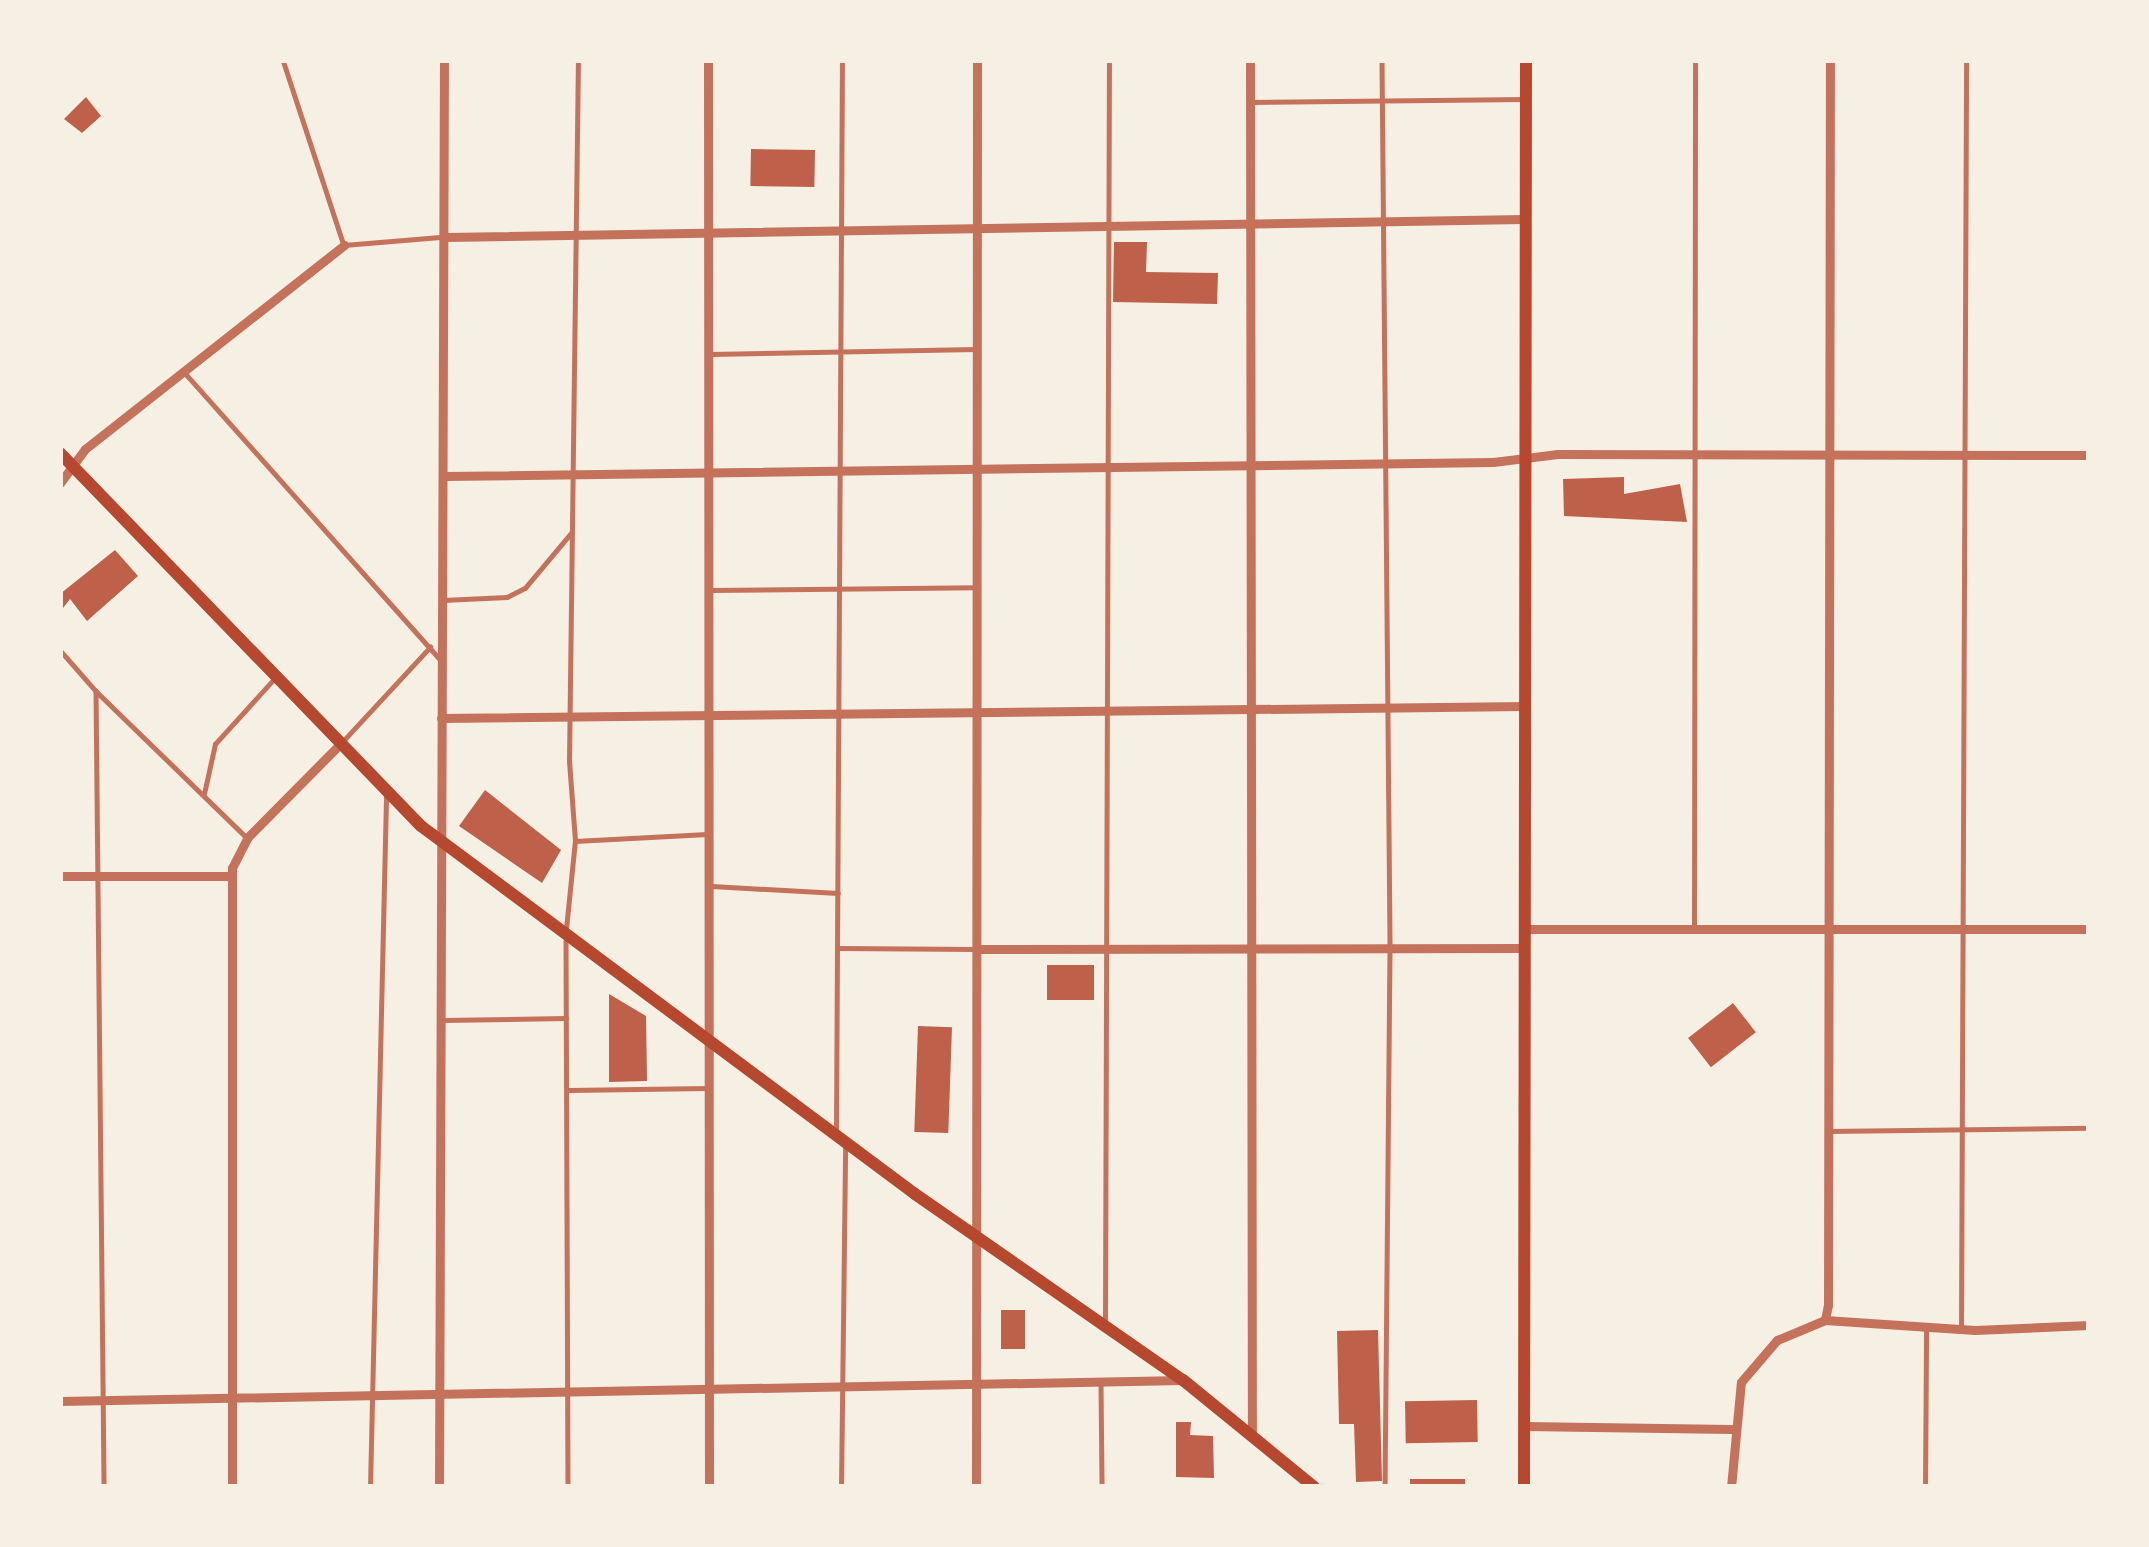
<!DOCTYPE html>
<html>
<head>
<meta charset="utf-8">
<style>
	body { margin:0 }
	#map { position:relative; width:2149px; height:1547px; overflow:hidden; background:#f6efe4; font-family:"DejaVu Sans",sans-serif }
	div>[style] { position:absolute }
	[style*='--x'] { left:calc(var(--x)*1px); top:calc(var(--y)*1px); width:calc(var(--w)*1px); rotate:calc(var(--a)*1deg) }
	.building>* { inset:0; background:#bf614a; transform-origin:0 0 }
	.service>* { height:4.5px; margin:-2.25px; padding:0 2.25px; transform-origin:2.25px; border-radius:2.25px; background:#c5725c }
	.minor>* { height:9px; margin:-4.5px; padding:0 4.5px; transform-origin:4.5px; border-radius:4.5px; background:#c5725c }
	.secondary>* { height:12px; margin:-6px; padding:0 6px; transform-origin:6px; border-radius:6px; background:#b5482f }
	span { translate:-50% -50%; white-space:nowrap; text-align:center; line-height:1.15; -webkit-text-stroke:12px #f6efe4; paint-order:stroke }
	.frame { position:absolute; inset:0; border:63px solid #f6efe4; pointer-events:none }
</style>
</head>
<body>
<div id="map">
	<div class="building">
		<div style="clip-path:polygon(86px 97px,101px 116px,82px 133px,64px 119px)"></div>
		<div style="left:751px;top:149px;width:64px;height:37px;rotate:1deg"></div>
		<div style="clip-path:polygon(1114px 242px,1147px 242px,1146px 272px,1218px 273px,1217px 304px,1113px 302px)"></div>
		<div style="clip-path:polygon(1624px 477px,1624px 494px,1680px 484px,1687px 522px,1564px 516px,1563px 479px)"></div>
		<div style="clip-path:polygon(115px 550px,138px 576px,87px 621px,70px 599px,60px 612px,60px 594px)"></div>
		<div style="clip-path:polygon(485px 790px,561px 850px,542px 883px,459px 826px)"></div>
		<div style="left:1047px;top:965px;width:47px;height:35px"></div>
		<div style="clip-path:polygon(609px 994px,646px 1016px,647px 1081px,609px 1082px)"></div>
		<div style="left:1733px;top:1003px;width:37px;height:57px;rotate:52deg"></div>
		<div style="left:918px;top:1026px;width:34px;height:106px;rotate:2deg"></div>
		<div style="left:1001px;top:1310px;width:24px;height:39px"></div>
		<div style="clip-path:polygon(1378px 1330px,1382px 1481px,1356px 1482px,1354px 1424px,1339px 1424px,1337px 1331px)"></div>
		<div style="left:1477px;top:1400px;width:42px;height:72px;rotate:89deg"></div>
		<div style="clip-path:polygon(1176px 1422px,1191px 1422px,1190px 1435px,1213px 1436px,1214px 1478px,1176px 1477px)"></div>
		<div style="left:1410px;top:1479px;width:55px;height:8px"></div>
	</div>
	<div class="service">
		<div style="--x:283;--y:60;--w:195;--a:71.8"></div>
		<div style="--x:344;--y:245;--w:96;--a:-4.8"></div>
		<div style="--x:1382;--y:60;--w:890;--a:89.48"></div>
		<div style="--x:1390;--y:950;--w:537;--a:90.53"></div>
		<div style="--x:1249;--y:102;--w:277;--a:-0.6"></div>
		<div style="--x:711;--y:354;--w:265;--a:-1.1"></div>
		<div style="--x:185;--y:373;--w:385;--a:48.3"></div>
		<div style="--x:712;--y:590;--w:265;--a:-0.6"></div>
		<div style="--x:443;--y:600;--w:64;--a:-2.7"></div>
		<div style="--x:507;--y:597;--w:20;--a:-27"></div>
		<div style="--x:525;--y:588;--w:72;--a:-50.1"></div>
		<div style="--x:60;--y:650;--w:55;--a:48.7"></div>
		<div style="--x:96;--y:691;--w:796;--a:89.42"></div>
		<div style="--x:96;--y:691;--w:211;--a:44.2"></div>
		<div style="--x:344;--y:740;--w:127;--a:-47.2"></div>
		<div style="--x:204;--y:794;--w:51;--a:-77.6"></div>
		<div style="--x:215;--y:744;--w:86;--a:-47.8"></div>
		<div style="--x:575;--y:841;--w:132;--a:-3"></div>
		<div style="--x:712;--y:886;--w:126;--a:3.2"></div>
		<div style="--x:566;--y:929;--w:88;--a:-84.2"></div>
		<div style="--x:575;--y:841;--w:79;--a:-94.3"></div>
		<div style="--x:569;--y:762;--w:702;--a:-89.27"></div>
		<div style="--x:1694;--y:929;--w:869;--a:-89.93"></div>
		<div style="--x:566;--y:941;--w:546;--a:89.79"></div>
		<div style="--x:838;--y:948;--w:138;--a:0.4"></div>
		<div style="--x:443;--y:1020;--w:123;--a:-0.9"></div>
		<div style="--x:569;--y:1090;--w:139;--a:-0.8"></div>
		<div style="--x:836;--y:1128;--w:1068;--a:-89.68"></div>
		<div style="--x:1828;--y:1131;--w:261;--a:-0.7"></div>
		<div style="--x:1105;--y:1320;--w:1260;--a:-89.82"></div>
		<div style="--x:1961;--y:1329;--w:1269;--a:-89.77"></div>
		<div style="--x:1101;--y:1385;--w:102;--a:89.4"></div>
		<div style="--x:370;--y:1487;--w:690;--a:-88.67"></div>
		<div style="--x:841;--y:1487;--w:342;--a:-89.3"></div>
		<div style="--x:1925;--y:1487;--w:156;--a:-89.6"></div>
	</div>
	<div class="minor">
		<div style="--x:708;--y:60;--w:1427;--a:89.96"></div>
		<div style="--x:1250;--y:60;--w:1376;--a:89.92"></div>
		<div style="--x:445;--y:237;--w:1078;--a:-0.96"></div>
		<div style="--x:445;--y:476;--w:1048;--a:-0.77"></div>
		<div style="--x:1493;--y:462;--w:65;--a:-7"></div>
		<div style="--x:1558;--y:454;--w:531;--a:0.11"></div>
		<div style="--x:60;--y:483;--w:42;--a:-53.7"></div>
		<div style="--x:85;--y:449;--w:330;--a:-38.2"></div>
		<div style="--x:441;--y:718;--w:1084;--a:-0.63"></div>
		<div style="--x:60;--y:876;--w:171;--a:0"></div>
		<div style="--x:1524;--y:929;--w:565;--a:0"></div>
		<div style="--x:977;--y:949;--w:547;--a:-0.1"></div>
		<div style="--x:1825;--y:1320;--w:150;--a:3.8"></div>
		<div style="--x:1975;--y:1330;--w:114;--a:-2.5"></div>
		<div style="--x:60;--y:1401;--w:1123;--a:-1.07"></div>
		<div style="--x:1523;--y:1426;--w:208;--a:0.8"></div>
		<div style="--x:232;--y:1487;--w:619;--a:-90"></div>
		<div style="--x:232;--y:868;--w:34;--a:-63"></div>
		<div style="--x:247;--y:838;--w:131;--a:-45.3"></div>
		<div style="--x:439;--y:1487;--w:1427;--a:-89.8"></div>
		<div style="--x:976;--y:1487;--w:1427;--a:-89.96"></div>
		<div style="--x:1731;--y:1487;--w:105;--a:-84.6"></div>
		<div style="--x:1741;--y:1382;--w:55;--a:-49.4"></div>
		<div style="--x:1777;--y:1340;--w:52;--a:-22.6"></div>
		<div style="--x:1825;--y:1320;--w:15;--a:-79"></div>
		<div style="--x:1828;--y:1305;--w:1245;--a:-89.91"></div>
	</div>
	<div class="secondary">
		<div style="--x:60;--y:453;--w:519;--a:45.94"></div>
		<div style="--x:421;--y:826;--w:616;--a:36.68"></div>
		<div style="--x:915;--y:1194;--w:326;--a:34.8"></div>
		<div style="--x:1183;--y:1380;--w:169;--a:39.2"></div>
		<div style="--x:1524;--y:1487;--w:1427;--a:-89.92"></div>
	</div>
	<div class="frame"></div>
</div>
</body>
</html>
